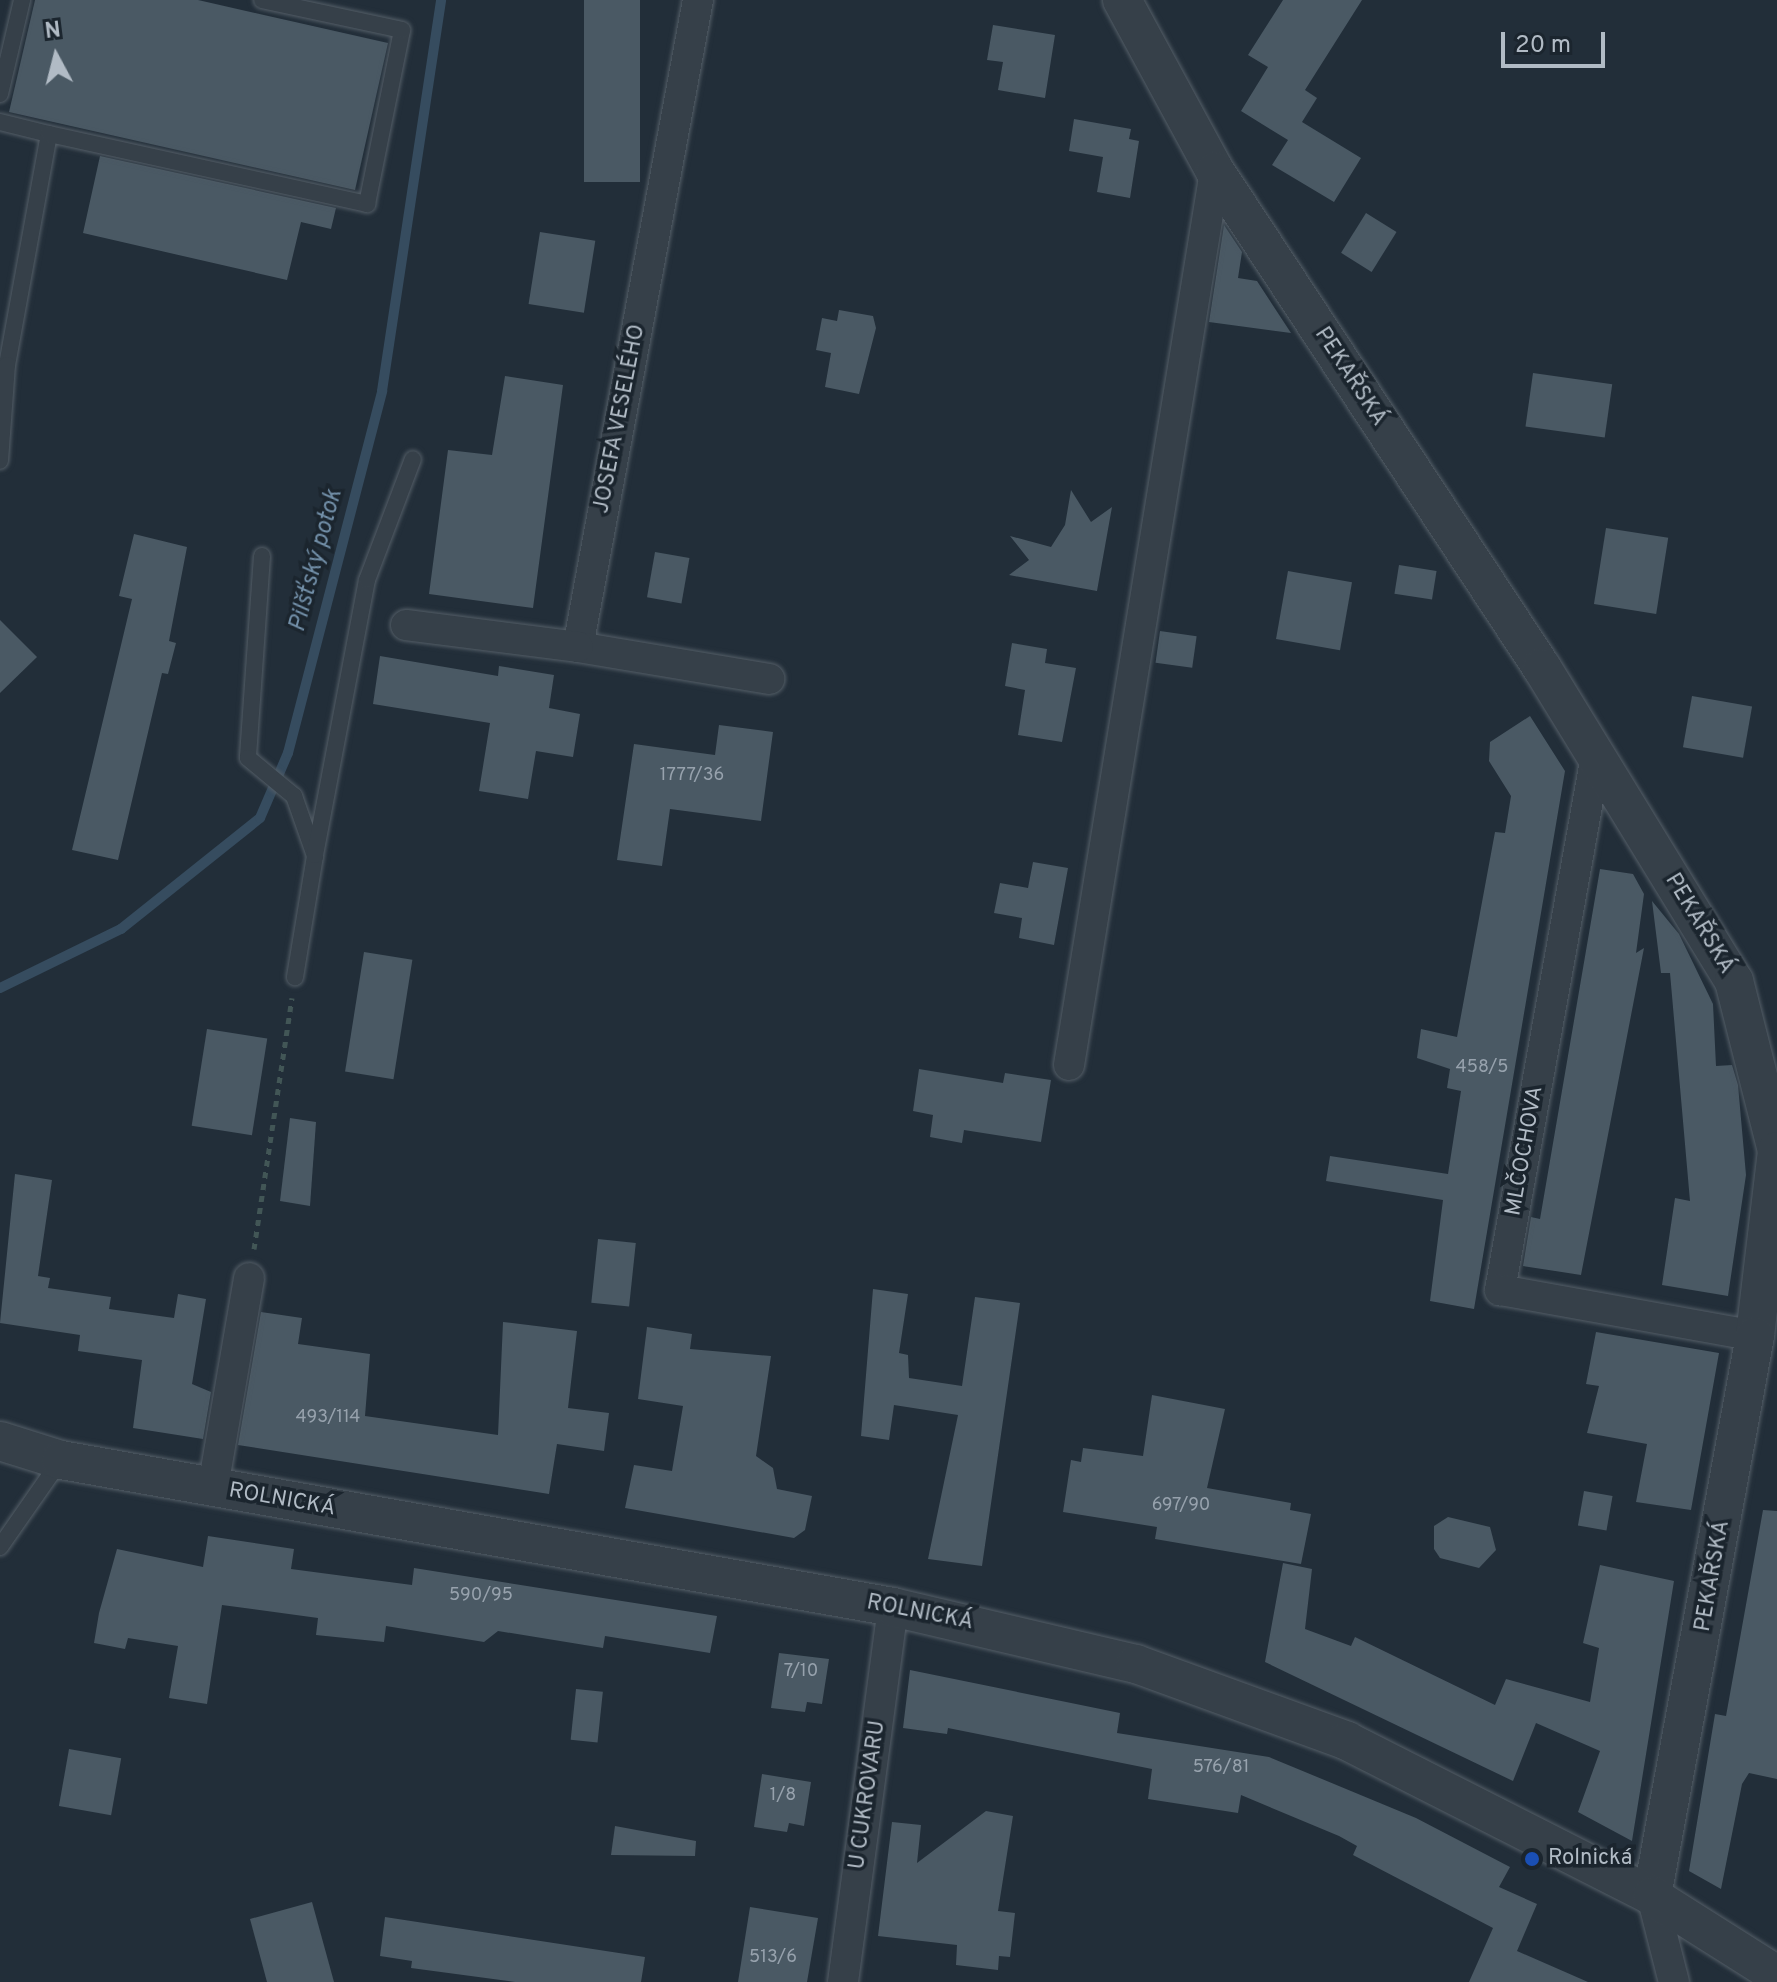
<!DOCTYPE html>
<html>
<head>
<meta charset="utf-8">
<style>
	body { margin:0 }
	#map { position:relative; width:1777px; height:1982px; overflow:hidden; background:#222e39; font-family:Overpass,sans-serif }
	div>[style] { position:absolute }
	[style*='--x'] { left:calc(var(--x)*1px); top:calc(var(--y)*1px); width:calc(var(--w)*1px); rotate:calc(var(--a)*1deg) }
	.stream>* { height:10px; margin:-5px; padding:0 5px; transform-origin:5px; border-radius:5px; background:#364c5f }
	.building>* { inset:0; background:#4a5964; transform-origin:0 0 }
	.path>* { height:5px; margin-top:-2.5px; transform-origin:0; background:repeating-linear-gradient(90deg,#425656 0 6px,transparent 0 12px) }
	.roads { filter:drop-shadow(0 0 2px #545e67) drop-shadow(0 0 2px #545e67) }
	.service>* { height:16px; margin:-8px; padding:0 8px; transform-origin:8px; border-radius:8px; background:#364049 }
	.minor>* { height:30px; margin:-15px; padding:0 15px; transform-origin:15px; border-radius:15px; background:#364049 }
	.tertiary>* { height:38px; margin:-19px; padding:0 19px; transform-origin:19px; border-radius:19px; background:#364049 }
	.dots>* { width:22px; height:22px; translate:-50% -50%; box-sizing:border-box; border:4px solid #1b252e; border-radius:50% }
	span { translate:-50% -50%; white-space:nowrap; text-align:center; line-height:1.15; -webkit-text-stroke:7px #1b252e; paint-order:stroke }
	.number-label { font-size:18px; color:#97a2ad }
	.number-label span { -webkit-text-stroke-width:0 }
	.street-label { font-size:22px; color:#b1bbc5 }
	.poi-label { font-size:22px; color:#b1bbc5 }
	.left { translate:0 -50%; text-align:left }
	.water-label { font-size:24px; color:#728fa8; font-style:italic }
	.north { position:absolute; left:16px; top:16px; width:80px; height:80px; -webkit-text-stroke:6px #1b252e; paint-order:stroke; rotate:353deg; font-size:22px; font-weight:700; line-height:32px; text-align:center; color:#b1bbc5 }
	.north::after { content:''; display:block; margin:auto; width:28px; height:36px; background:#b1bbc5; clip-path:polygon(50% 0,100% 100%,50% 72%,0 100%) }
	.scale { position:absolute; left:1501px; top:32px; width:104px; height:36px; box-sizing:border-box; border:4px solid #b1bbc5; border-top:0; padding-left:10px; font-size:24px; line-height:28px; white-space:nowrap; color:#b1bbc5; -webkit-text-stroke:6px #1b252e; paint-order:stroke }
</style>
</head>
<body>
<div id="map">
	<div class="stream">
		<div style="--x:0;--y:988;--w:135;--a:-26"></div>
		<div style="--x:121;--y:929;--w:178;--a:-38.6"></div>
		<div style="--x:260;--y:818;--w:71;--a:-66.7"></div>
		<div style="--x:288;--y:753;--w:374;--a:-75.4"></div>
		<div style="--x:382;--y:391;--w:395;--a:-81.4"></div>
	</div>
	<div class="building">
		<div style="clip-path:polygon(35px 0,198px 0,388px 43px,355px 190px,9px 112px)"></div>
		<div style="left:584px;top:0;width:56px;height:182px"></div>
		<div style="clip-path:polygon(1283px 0,1362px 0,1305px 90px,1317px 98px,1302px 122px,1361px 158px,1334px 202px,1272px 165px,1288px 140px,1241px 111px,1268px 67px,1248px 55px)"></div>
		<div style="clip-path:polygon(993px 25px,1055px 35px,1045px 98px,998px 90px,1003px 62px,987px 60px)"></div>
		<div style="clip-path:polygon(1074px 119px,1131px 129px,1129px 139px,1139px 141px,1130px 198px,1097px 192px,1103px 157px,1069px 151px)"></div>
		<div style="clip-path:polygon(100px 156px,336px 208px,331px 229px,301px 222px,287px 280px,83px 233px)"></div>
		<div style="left:1366px;top:213px;width:36px;height:47px;rotate:32deg"></div>
		<div style="clip-path:polygon(1224px 225px,1242px 252px,1238px 278px,1257px 281px,1291px 333px,1209px 322px)"></div>
		<div style="left:540px;top:232px;width:56px;height:73px;rotate:9deg"></div>
		<div style="clip-path:polygon(839px 310px,873px 316px,876px 328px,859px 394px,825px 387px,831px 353px,816px 350px,822px 318px,837px 321px)"></div>
		<div style="left:1533px;top:373px;width:80px;height:54px;rotate:8deg"></div>
		<div style="clip-path:polygon(505px 376px,563px 385px,533px 608px,429px 594px,448px 450px,492px 455px)"></div>
		<div style="clip-path:polygon(1071px 490px,1091px 522px,1112px 507px,1097px 591px,1009px 575px,1029px 560px,1010px 536px,1051px 547px,1065px 525px)"></div>
		<div style="left:1606px;top:528px;width:63px;height:77px;rotate:9deg"></div>
		<div style="clip-path:polygon(134px 534px,187px 547px,169px 641px,176px 643px,168px 674px,162px 673px,118px 860px,72px 850px,132px 599px,119px 596px)"></div>
		<div style="left:655px;top:552px;width:35px;height:46px;rotate:10deg"></div>
		<div style="left:1399px;top:565px;width:38px;height:29px;rotate:9deg"></div>
		<div style="left:1288px;top:571px;width:65px;height:69px;rotate:10deg"></div>
		<div style="clip-path:polygon(0 620px,37px 657px,0 693px)"></div>
		<div style="left:1160px;top:631px;width:37px;height:32px;rotate:8deg"></div>
		<div style="clip-path:polygon(1012px 643px,1047px 649px,1045px 663px,1076px 668px,1062px 742px,1018px 735px,1025px 690px,1005px 686px)"></div>
		<div style="clip-path:polygon(380px 656px,498px 676px,499px 666px,554px 675px,549px 708px,580px 714px,573px 757px,536px 751px,528px 799px,479px 791px,490px 723px,373px 704px)"></div>
		<div style="left:1692px;top:696px;width:61px;height:52px;rotate:10deg"></div>
		<div style="clip-path:polygon(1530px 716px,1565px 771px,1474px 1309px,1430px 1301px,1443px 1200px,1326px 1181px,1330px 1156px,1448px 1174px,1461px 1091px,1447px 1088px,1450px 1069px,1417px 1058px,1421px 1029px,1457px 1037px,1495px 832px,1505px 833px,1511px 796px,1489px 761px,1490px 742px)"></div>
		<div style="clip-path:polygon(719px 725px,773px 732px,761px 821px,670px 809px,662px 866px,617px 860px,634px 744px,715px 755px)"></div>
		<div style="clip-path:polygon(1033px 862px,1068px 868px,1054px 945px,1019px 938px,1022px 918px,994px 913px,1000px 883px,1028px 888px)"></div>
		<div style="clip-path:polygon(1600px 869px,1633px 874px,1644px 894px,1636px 953px,1644px 948px,1581px 1275px,1523px 1266px,1531px 1217px,1540px 1219px)"></div>
		<div style="clip-path:polygon(1652px 901px,1679px 934px,1713px 1004px,1716px 1066px,1732px 1065px,1738px 1085px,1746px 1175px,1728px 1296px,1662px 1285px,1675px 1198px,1690px 1201px,1670px 973px,1661px 973px)"></div>
		<div style="left:364px;top:952px;width:49px;height:121px;rotate:9deg"></div>
		<div style="left:207px;top:1029px;width:61px;height:98px;rotate:9deg"></div>
		<div style="clip-path:polygon(919px 1069px,1003px 1083px,1005px 1073px,1051px 1080px,1041px 1142px,964px 1130px,962px 1143px,930px 1137px,933px 1115px,913px 1111px)"></div>
		<div style="clip-path:polygon(290px 1118px,316px 1122px,310px 1206px,280px 1201px)"></div>
		<div style="clip-path:polygon(15px 1174px,52px 1180px,38px 1276px,50px 1278px,48px 1288px,111px 1297px,109px 1309px,174px 1318px,178px 1294px,206px 1299px,192px 1384px,211px 1392px,203px 1439px,133px 1428px,142px 1360px,78px 1351px,80px 1335px,0 1323px)"></div>
		<div style="left:598px;top:1239px;width:38px;height:64px;rotate:6deg"></div>
		<div style="clip-path:polygon(873px 1289px,908px 1294px,899px 1353px,908px 1355px,909px 1378px,962px 1386px,975px 1297px,1020px 1303px,982px 1566px,928px 1559px,958px 1415px,894px 1405px,889px 1440px,861px 1436px)"></div>
		<div style="clip-path:polygon(261px 1312px,302px 1318px,298px 1344px,370px 1354px,365px 1416px,498px 1435px,503px 1322px,577px 1331px,568px 1408px,609px 1413px,604px 1451px,557px 1444px,549px 1494px,238px 1445px)"></div>
		<div style="clip-path:polygon(647px 1327px,692px 1334px,690px 1349px,771px 1356px,756px 1456px,773px 1468px,777px 1489px,812px 1496px,805px 1530px,794px 1538px,625px 1508px,634px 1465px,672px 1471px,683px 1406px,638px 1399px)"></div>
		<div style="clip-path:polygon(1596px 1332px,1719px 1353px,1691px 1510px,1636px 1502px,1647px 1444px,1587px 1433px,1599px 1386px,1586px 1384px)"></div>
		<div style="clip-path:polygon(1152px 1395px,1225px 1409px,1207px 1488px,1291px 1503px,1290px 1510px,1311px 1514px,1301px 1564px,1155px 1539px,1157px 1527px,1063px 1512px,1071px 1460px,1081px 1462px,1083px 1448px,1143px 1456px)"></div>
		<div style="left:1584px;top:1491px;width:29px;height:35px;rotate:10deg"></div>
		<div style="clip-path:polygon(1763px 1510px,1777px 1511px,1777px 1779px,1749px 1773px,1742px 1784px,1721px 1889px,1689px 1871px,1715px 1714px,1726px 1716px)"></div>
		<div style="clip-path:polygon(1448px 1517px,1490px 1527px,1496px 1550px,1479px 1568px,1440px 1558px,1434px 1549px,1434px 1526px)"></div>
		<div style="clip-path:polygon(208px 1536px,294px 1549px,291px 1569px,412px 1585px,414px 1568px,717px 1616px,710px 1653px,605px 1636px,603px 1648px,498px 1631px,484px 1642px,386px 1626px,384px 1642px,316px 1635px,318px 1618px,222px 1605px,207px 1704px,169px 1698px,178px 1646px,128px 1638px,125px 1649px,94px 1643px,99px 1613px,117px 1549px,203px 1567px)"></div>
		<div style="clip-path:polygon(1283px 1563px,1312px 1569px,1305px 1629px,1351px 1646px,1355px 1637px,1495px 1705px,1506px 1679px,1590px 1702px,1599px 1648px,1583px 1643px,1600px 1565px,1674px 1581px,1632px 1841px,1578px 1812px,1600px 1751px,1536px 1723px,1513px 1781px,1265px 1662px)"></div>
		<div style="clip-path:polygon(779px 1653px,829px 1659px,822px 1704px,807px 1702px,805px 1712px,771px 1708px)"></div>
		<div style="clip-path:polygon(910px 1670px,1120px 1713px,1117px 1733px,1269px 1757px,1416px 1818px,1510px 1867px,1499px 1887px,1537px 1904px,1517px 1951px,1588px 1982px,1469px 1982px,1493px 1928px,1353px 1855px,1357px 1846px,1339px 1836px,1241px 1795px,1238px 1813px,1148px 1799px,1152px 1769px,948px 1728px,947px 1734px,903px 1728px)"></div>
		<div style="left:576px;top:1689px;width:27px;height:51px;rotate:6deg"></div>
		<div style="left:69px;top:1749px;width:53px;height:58px;rotate:10deg"></div>
		<div style="clip-path:polygon(762px 1774px,811px 1782px,804px 1826px,789px 1823px,787px 1832px,754px 1827px)"></div>
		<div style="clip-path:polygon(986px 1811px,1013px 1816px,998px 1911px,1015px 1913px,1010px 1957px,999px 1956px,998px 1970px,956px 1965px,957px 1945px,878px 1936px,892px 1822px,921px 1825px,917px 1863px)"></div>
		<div style="clip-path:polygon(615px 1826px,696px 1841px,695px 1856px,611px 1855px)"></div>
		<div style="clip-path:polygon(312px 1902px,334px 1982px,267px 1982px,250px 1919px)"></div>
		<div style="clip-path:polygon(750px 1907px,818px 1918px,807px 1982px,738px 1982px)"></div>
		<div style="clip-path:polygon(385px 1917px,645px 1957px,641px 1982px,515px 1982px,411px 1968px,412px 1961px,380px 1956px)"></div>
	</div>
	<div class="path">
		<div style="--x:254;--y:1249;--w:254;--a:-81.4"></div>
	</div>
	<div class="roads">
		<div class="service">
			<div style="--x:0;--y:94;--w:97;--a:-76.8"></div>
			<div style="--x:0;--y:122;--w:50;--a:13.8"></div>
			<div style="--x:49;--y:134;--w:235;--a:100.3"></div>
			<div style="--x:7;--y:365;--w:96;--a:94.2"></div>
			<div style="--x:49;--y:134;--w:326;--a:12.4"></div>
			<div style="--x:367;--y:204;--w:177;--a:-78.6"></div>
			<div style="--x:402;--y:30;--w:143;--a:-167.9"></div>
			<div style="--x:262;--y:556;--w:202;--a:94"></div>
			<div style="--x:248;--y:758;--w:60;--a:39.6"></div>
			<div style="--x:294;--y:796;--w:64;--a:70.7"></div>
			<div style="--x:315;--y:856;--w:123;--a:99.4"></div>
			<div style="--x:315;--y:855;--w:280;--a:-79.3"></div>
			<div style="--x:367;--y:580;--w:129;--a:-69.2"></div>
			<div style="--x:0;--y:1547;--w:105;--a:-55.1"></div>
		</div>
		<div class="minor">
			<div style="--x:698;--y:0;--w:658;--a:100.51"></div>
			<div style="--x:578;--y:647;--w:194;--a:9.5"></div>
			<div style="--x:406;--y:625;--w:173;--a:7.3"></div>
			<div style="--x:1596;--y:756;--w:543;--a:100.19"></div>
			<div style="--x:1500;--y:1290;--w:259;--a:10.2"></div>
			<div style="--x:1069;--y:1065;--w:906;--a:-80.72"></div>
			<div style="--x:213;--y:1487;--w:212;--a:-80.2"></div>
			<div style="--x:1652;--y:1896;--w:89;--a:75.7"></div>
			<div style="--x:843;--y:1982;--w:378;--a:-82.4"></div>
		</div>
		<div class="tertiary">
			<div style="--x:1122;--y:0;--w:195;--a:61.5"></div>
			<div style="--x:1215;--y:171;--w:595;--a:56.66"></div>
			<div style="--x:1542;--y:668;--w:367;--a:58.5"></div>
			<div style="--x:1734;--y:981;--w:175;--a:75.8"></div>
			<div style="--x:1777;--y:1151;--w:186;--a:96.8"></div>
			<div style="--x:1755;--y:1336;--w:569;--a:100.42"></div>
			<div style="--x:0;--y:1441;--w:64;--a:17.3"></div>
			<div style="--x:61;--y:1460;--w:845;--a:10.02"></div>
			<div style="--x:893;--y:1607;--w:250;--a:13.2"></div>
			<div style="--x:1136;--y:1664;--w:225;--a:20"></div>
			<div style="--x:1347;--y:1741;--w:342;--a:26.9"></div>
			<div style="--x:1652;--y:1896;--w:148;--a:32.3"></div>
		</div>
	</div>
	<div class="dots">
		<div style="left:1532px;top:1859px;background:#1a4fb4"></div>
	</div>
	<div class="number-label">
		<span style="left:692px;top:776px">1777/36</span>
		<span style="left:1482px;top:1068px">458/5</span>
		<span style="left:328px;top:1418px">493/114</span>
		<span style="left:1181px;top:1506px">697/90</span>
		<span style="left:481px;top:1596px">590/95</span>
		<span style="left:801px;top:1672px">7/10</span>
		<span style="left:1221px;top:1768px">576/81</span>
		<span style="left:783px;top:1796px">1/8</span>
		<span style="left:773px;top:1958px">513/6</span>
	</div>
	<div class="street-label">
		<span style="left:1350px;top:377px;rotate:57deg">PEKAŘSKÁ</span>
		<span style="left:620px;top:419px;rotate:-79deg">JOSEFA VESELÉHO</span>
		<span style="left:1699px;top:924px;rotate:59deg">PEKAŘSKÁ</span>
		<span style="left:1525px;top:1151px;rotate:-80deg">MLČOCHOVA</span>
		<span style="left:282px;top:1500px;rotate:10deg">ROLNICKÁ</span>
		<span style="left:1713px;top:1576px;rotate:-80deg">PEKAŘSKÁ</span>
		<span style="left:920px;top:1613px;rotate:11deg">ROLNICKÁ</span>
		<span style="left:868px;top:1795px;rotate:-82deg">U CUKROVARU</span>
	</div>
	<div class="poi-label">
		<span class="left" style="left:1548px;top:1859px">Rolnická</span>
	</div>
	<div class="water-label">
		<span style="left:317px;top:561px;rotate:-75deg">Pilšťský potok</span>
	</div>
	<div class="north">N</div>
	<div class="scale">20 m</div>
</div>
</body>
</html>
